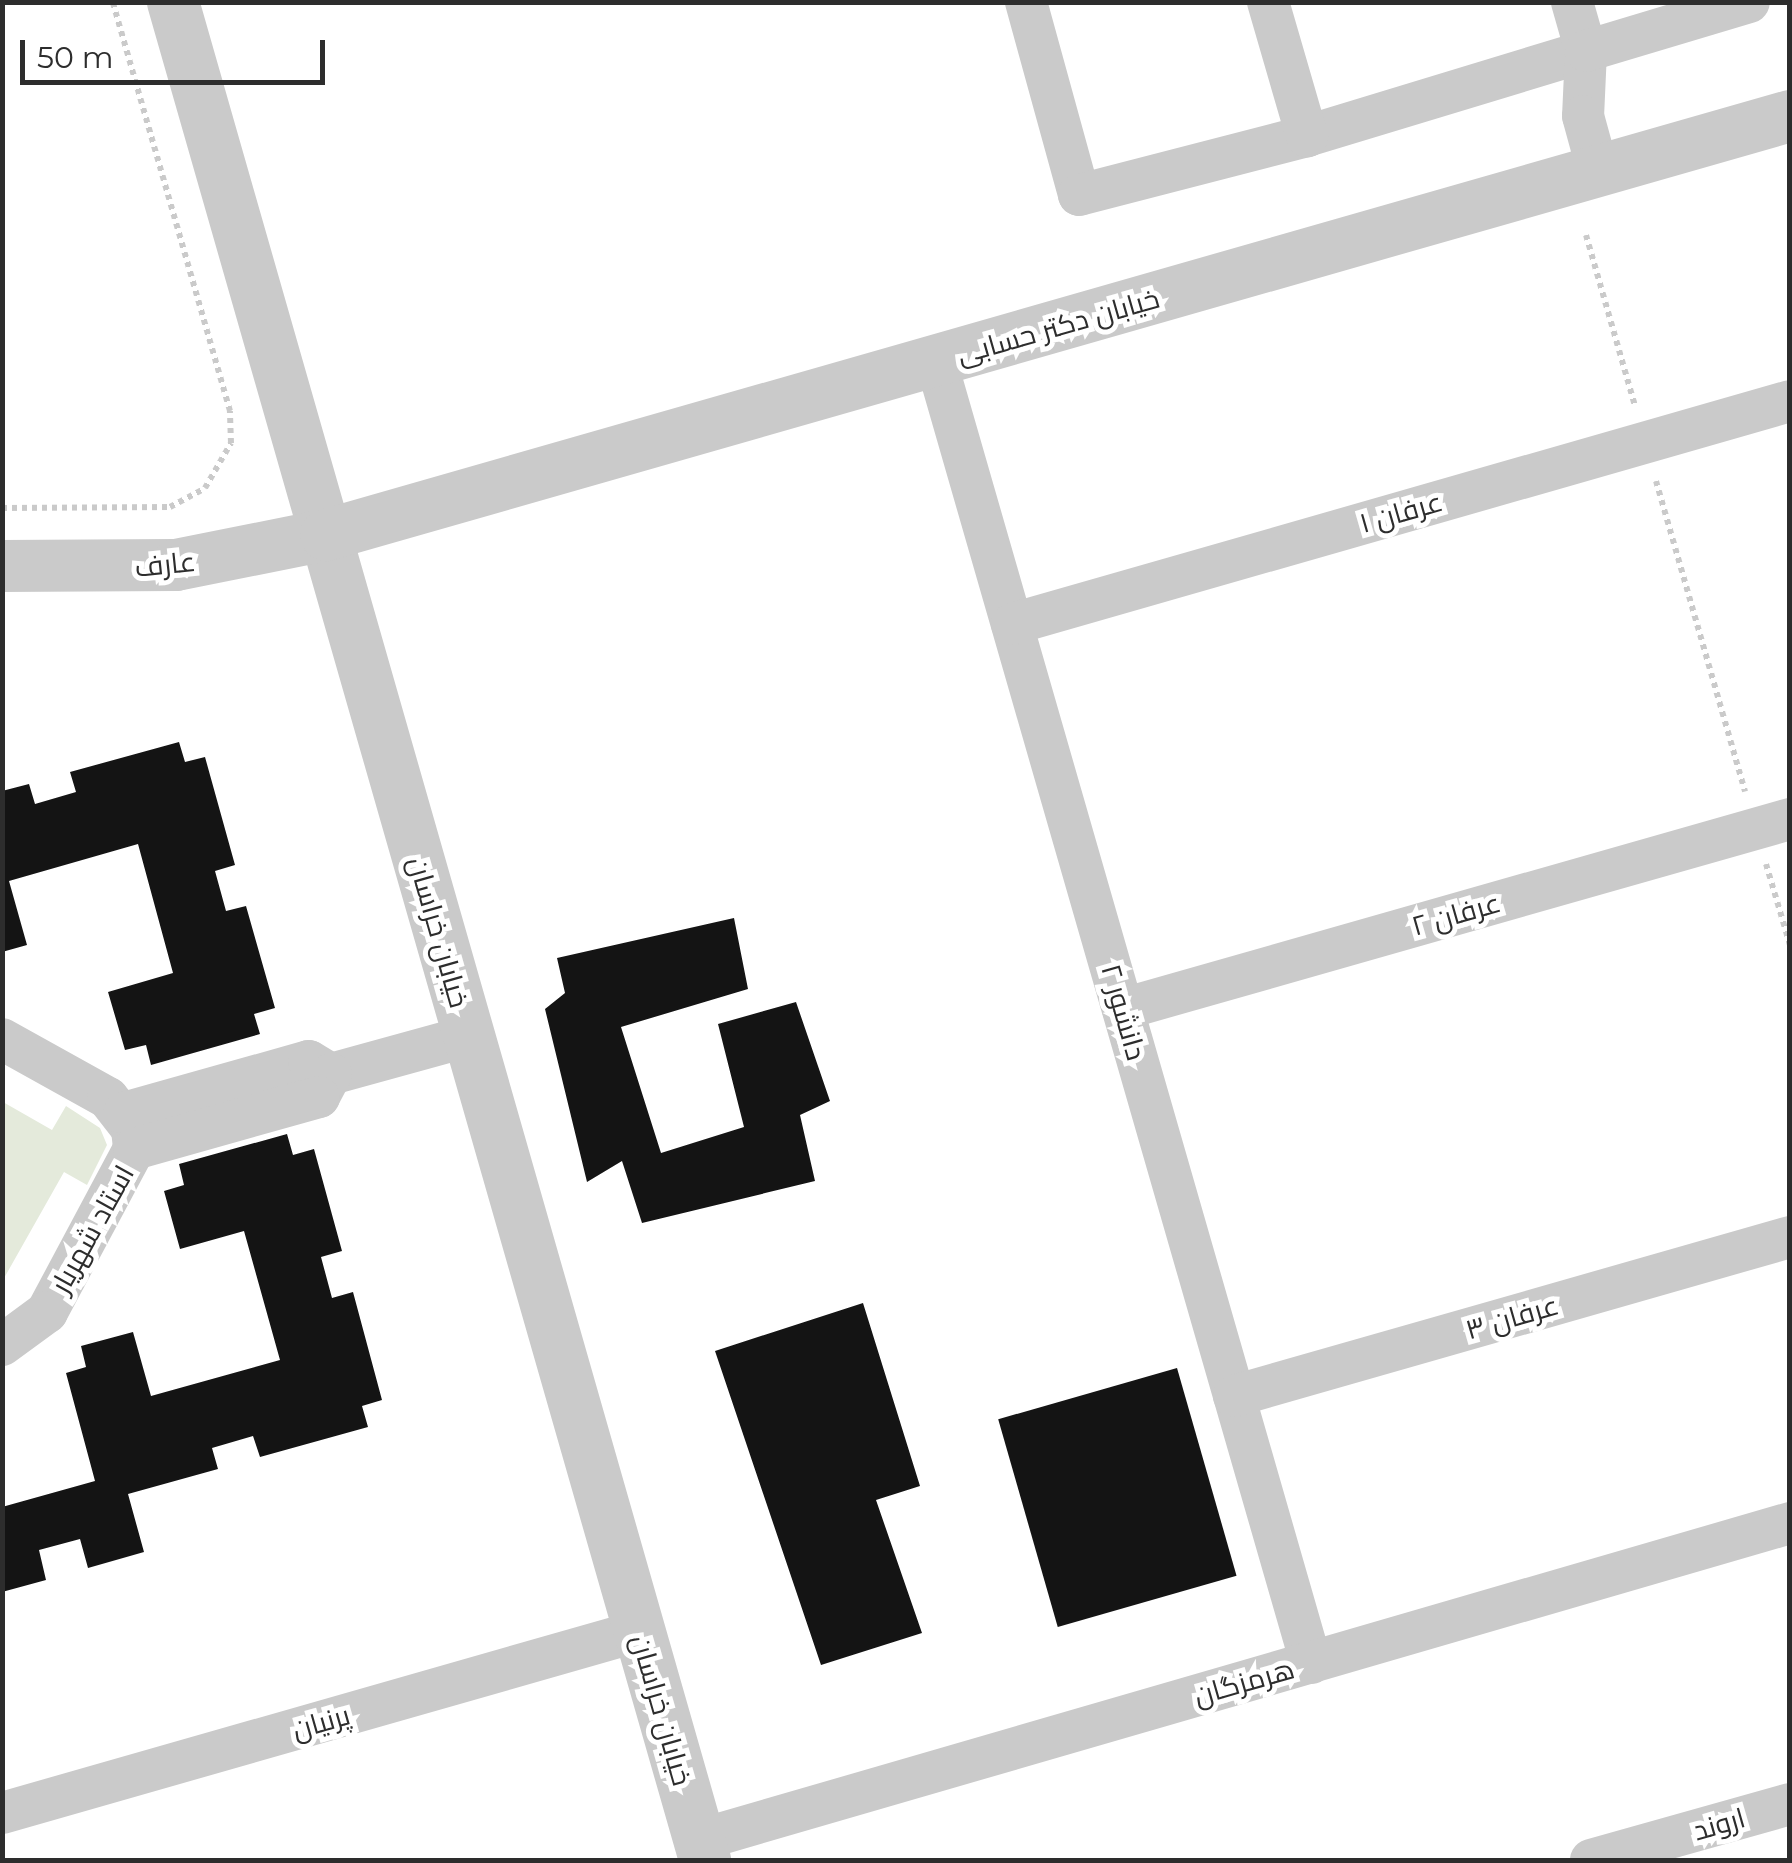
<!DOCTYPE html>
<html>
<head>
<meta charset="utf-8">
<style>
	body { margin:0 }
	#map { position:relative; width:1792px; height:1863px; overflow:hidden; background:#fff; font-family:Montserrat,Cairo,sans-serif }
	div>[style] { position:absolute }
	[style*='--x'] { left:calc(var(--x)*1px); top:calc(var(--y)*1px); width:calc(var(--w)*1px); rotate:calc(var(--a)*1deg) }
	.green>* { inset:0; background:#e4eadb }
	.building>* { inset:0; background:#141414; transform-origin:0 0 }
	.path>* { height:6px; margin-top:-3px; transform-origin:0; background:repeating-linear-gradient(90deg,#cacaca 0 5px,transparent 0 10px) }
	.minor>* { height:42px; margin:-21px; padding:0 21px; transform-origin:21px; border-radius:21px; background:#cacaca }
	.tertiary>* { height:52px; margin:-26px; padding:0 26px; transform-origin:26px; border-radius:26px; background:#cacaca }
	span { translate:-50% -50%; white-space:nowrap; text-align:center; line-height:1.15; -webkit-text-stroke:10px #fff; paint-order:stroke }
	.street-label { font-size:28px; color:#2d2d2d }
	.frame { position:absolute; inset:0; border:5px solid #2d2d2d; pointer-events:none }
	.scale { position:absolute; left:20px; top:40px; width:305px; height:45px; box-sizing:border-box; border:5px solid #2d2d2d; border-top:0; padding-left:12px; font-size:30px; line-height:35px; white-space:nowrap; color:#2d2d2d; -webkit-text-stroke:8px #fff; paint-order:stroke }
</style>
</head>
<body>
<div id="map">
	<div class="green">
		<div style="clip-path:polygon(3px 1102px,52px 1130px,66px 1106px,100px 1128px,107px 1145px,87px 1185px,64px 1172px,3px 1280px)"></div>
	</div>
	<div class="building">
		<div style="clip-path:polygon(179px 742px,185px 762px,205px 757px,235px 865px,215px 871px,226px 911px,246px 906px,275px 1008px,254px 1014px,260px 1034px,151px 1065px,146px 1045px,125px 1050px,108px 992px,173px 973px,138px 844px,9px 881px,27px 945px,2px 952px,2px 791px,29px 784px,35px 804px,76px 792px,70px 772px)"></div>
		<div style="clip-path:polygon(734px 918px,748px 989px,621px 1027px,661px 1153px,744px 1127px,718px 1024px,796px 1002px,830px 1101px,800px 1115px,815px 1181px,642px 1223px,622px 1161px,587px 1182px,545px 1009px,565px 993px,557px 958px)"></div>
		<div style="clip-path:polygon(287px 1134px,293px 1155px,314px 1149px,342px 1251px,321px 1257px,332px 1298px,353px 1292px,382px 1400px,362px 1406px,368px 1427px,260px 1457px,253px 1436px,212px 1448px,218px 1469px,128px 1494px,144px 1552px,88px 1568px,80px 1539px,39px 1550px,46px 1580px,2px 1592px,2px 1507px,95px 1481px,66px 1373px,86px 1367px,81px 1346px,133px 1332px,151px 1396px,280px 1360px,244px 1231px,180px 1249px,164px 1191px,184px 1185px,179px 1164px)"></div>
		<div style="clip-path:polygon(863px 1303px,920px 1486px,876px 1500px,922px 1633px,821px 1665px,715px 1351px)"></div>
		<div style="left:1177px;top:1368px;width:216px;height:186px;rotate:74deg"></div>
	</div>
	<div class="path">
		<div style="--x:1586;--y:235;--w:178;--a:74"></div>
		<div style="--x:1656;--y:481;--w:323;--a:74"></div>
		<div style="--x:2;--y:508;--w:168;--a:-0.3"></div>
		<div style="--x:170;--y:507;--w:40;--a:-28"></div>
		<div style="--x:205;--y:488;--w:52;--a:-60"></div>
		<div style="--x:231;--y:443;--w:32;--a:-92"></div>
		<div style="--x:230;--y:411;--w:425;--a:-106"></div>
		<div style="--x:1766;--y:864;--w:84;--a:73.5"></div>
	</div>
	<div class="minor">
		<div style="--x:1026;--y:2;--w:200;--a:74.6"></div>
		<div style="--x:1079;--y:195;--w:236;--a:-14.5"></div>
		<div style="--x:1307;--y:136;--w:292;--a:-16.9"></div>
		<div style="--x:1586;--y:51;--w:65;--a:92.6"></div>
		<div style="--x:1583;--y:116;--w:57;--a:74.7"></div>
		<div style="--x:1268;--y:2;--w:140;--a:73.8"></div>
		<div style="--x:1572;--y:2;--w:51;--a:74.1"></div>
		<div style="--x:1586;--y:51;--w:170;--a:-16.7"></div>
		<div style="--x:936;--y:361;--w:1355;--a:73.93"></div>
		<div style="--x:1012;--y:624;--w:809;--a:-15.99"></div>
		<div style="--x:1123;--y:1009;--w:694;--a:-15.9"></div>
		<div style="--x:2;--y:1039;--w:121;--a:29.1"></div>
		<div style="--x:108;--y:1098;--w:39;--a:52"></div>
		<div style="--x:132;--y:1129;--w:20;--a:84"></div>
		<div style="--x:134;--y:1149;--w:185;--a:118.1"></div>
		<div style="--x:47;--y:1312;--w:56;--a:143.7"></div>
		<div style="--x:331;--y:1074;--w:143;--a:-15.4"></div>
		<div style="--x:124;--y:1113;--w:192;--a:-15.7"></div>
		<div style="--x:309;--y:1061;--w:26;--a:31"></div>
		<div style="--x:331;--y:1074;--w:26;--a:118"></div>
		<div style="--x:319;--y:1097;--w:192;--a:164.3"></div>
		<div style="--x:1234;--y:1396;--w:578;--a:-15.96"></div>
		<div style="--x:2;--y:1813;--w:662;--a:-15.95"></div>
		<div style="--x:699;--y:1840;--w:1136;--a:-16.2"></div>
		<div style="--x:1591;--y:1860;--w:207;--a:-15.7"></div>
	</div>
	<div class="tertiary">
		<div style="--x:173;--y:2;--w:1933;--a:74.02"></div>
		<div style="--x:2;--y:566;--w:174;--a:-0.3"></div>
		<div style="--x:176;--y:565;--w:153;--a:-11.3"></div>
		<div style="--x:326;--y:535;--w:1523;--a:-15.97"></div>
	</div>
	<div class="street-label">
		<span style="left:1058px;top:326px;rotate:-16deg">خیابان دکتر حسابی</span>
		<span style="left:1401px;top:512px;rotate:-16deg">عرفان ۱</span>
		<span style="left:165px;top:564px;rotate:-6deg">عارف</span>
		<span style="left:1456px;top:914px;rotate:-16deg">عرفان ۲</span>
		<span style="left:439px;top:932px;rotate:74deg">خیابان خراسان</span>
		<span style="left:1124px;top:1012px;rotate:74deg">دانشور ۲</span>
		<span style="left:92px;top:1229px;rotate:-61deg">استاد شهریار</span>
		<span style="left:1512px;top:1317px;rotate:-16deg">عرفان ۳</span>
		<span style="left:1244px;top:1682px;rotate:-16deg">هرمزگان</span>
		<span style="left:662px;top:1710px;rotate:74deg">خیابان خراسان</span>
		<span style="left:321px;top:1722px;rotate:-16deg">پرنیان</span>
		<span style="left:1719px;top:1824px;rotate:-16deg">اروند</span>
	</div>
	<div class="frame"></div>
	<div class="scale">50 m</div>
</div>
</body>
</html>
